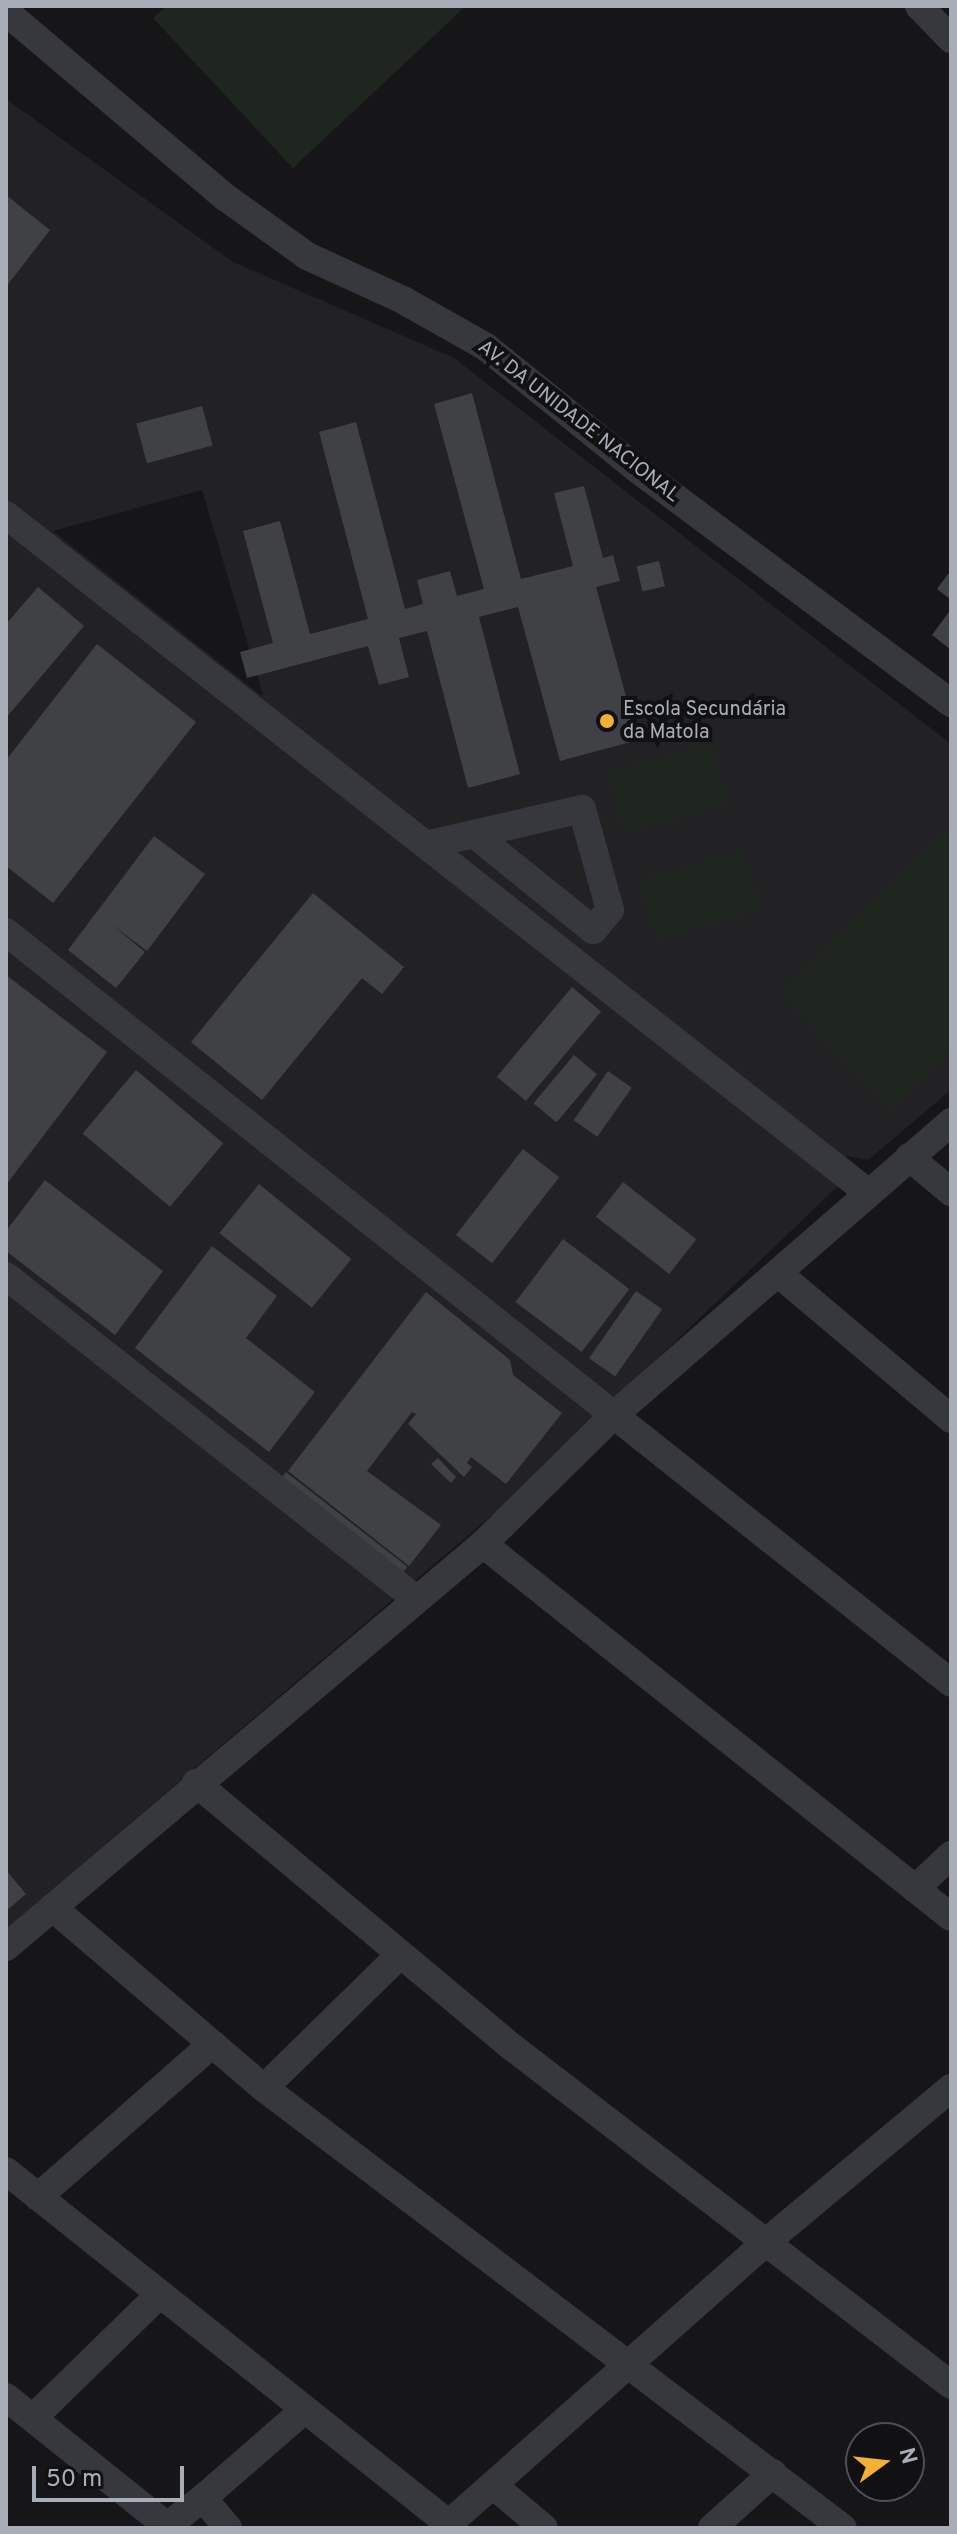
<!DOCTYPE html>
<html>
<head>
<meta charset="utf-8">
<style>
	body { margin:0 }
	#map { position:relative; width:957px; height:2534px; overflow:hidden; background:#161618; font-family:Overpass,sans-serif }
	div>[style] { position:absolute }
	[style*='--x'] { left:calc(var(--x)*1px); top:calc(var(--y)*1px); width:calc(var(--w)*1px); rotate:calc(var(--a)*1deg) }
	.built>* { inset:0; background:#222225 }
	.green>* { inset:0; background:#1e261f; transform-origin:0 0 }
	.building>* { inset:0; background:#404145; transform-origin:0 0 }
	.minor>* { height:28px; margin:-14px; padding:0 14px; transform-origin:14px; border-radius:14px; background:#37383d }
	.dots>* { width:22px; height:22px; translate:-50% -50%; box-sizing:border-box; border:4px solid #111113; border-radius:50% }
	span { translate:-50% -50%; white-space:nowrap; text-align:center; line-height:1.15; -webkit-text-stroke:8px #111113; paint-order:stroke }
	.street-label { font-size:20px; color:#a8adb8 }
	.poi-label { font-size:20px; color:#a8adb8 }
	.left { translate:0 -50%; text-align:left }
	.frame { position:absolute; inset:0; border:8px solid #a8adb8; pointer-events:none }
	.north { position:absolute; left:845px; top:2422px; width:80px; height:80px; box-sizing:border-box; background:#111113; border:2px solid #4d4f55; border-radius:50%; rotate:75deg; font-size:22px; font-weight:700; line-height:32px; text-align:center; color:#a8adb8 }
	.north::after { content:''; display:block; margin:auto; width:28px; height:36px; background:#f2b134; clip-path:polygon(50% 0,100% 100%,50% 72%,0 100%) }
	.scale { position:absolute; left:32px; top:2466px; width:152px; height:36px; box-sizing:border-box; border:4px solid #a8adb8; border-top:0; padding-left:10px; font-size:24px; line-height:28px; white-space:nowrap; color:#a8adb8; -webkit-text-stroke:6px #111113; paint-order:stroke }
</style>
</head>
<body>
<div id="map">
	<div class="built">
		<div style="clip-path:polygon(evenodd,6px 99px,233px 262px,454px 358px,951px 744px,951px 1090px,868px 1160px,845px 1156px,858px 1167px,505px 1504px,6px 1929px,6px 99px,202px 490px,263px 695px,262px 696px,53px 531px,202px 490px)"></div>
	</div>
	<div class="green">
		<div style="clip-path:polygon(166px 6px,466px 6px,293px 168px,153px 18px)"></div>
		<div style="left:712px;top:744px;width:63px;height:108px;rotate:75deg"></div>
		<div style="clip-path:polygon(951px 826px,951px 1052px,891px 1110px,779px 992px)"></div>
		<div style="left:743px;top:851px;width:62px;height:108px;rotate:74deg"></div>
	</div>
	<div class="building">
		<div style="clip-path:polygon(6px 195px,50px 230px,6px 287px)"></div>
		<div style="clip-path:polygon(472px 393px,521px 579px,573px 566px,554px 493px,584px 486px,603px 558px,613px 555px,620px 581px,596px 587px,638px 740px,560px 761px,518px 607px,479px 617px,520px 774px,468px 788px,427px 631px,399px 638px,409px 677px,379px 685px,368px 646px,247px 678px,240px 652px,273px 643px,243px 531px,280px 521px,310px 634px,368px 619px,319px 432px,356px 422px,405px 609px,423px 604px,417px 580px,450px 571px,457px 596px,484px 589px,434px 404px)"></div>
		<div style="left:202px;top:406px;width:41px;height:68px;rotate:75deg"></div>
		<div style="left:659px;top:561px;width:26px;height:23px;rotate:77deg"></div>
		<div style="clip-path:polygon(951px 570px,951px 600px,937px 589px)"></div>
		<div style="clip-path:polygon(38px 587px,84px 626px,6px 718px,6px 624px)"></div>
		<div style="clip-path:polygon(951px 609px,951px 650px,932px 635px)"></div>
		<div style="clip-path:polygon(97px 644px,196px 722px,53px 903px,6px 866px,6px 760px)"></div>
		<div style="clip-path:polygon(154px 836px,205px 874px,147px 951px,111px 924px,145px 952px,116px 988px,68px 950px)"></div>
		<div style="clip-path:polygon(313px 893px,404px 967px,382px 994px,362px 978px,262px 1100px,191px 1042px)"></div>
		<div style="clip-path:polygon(6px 975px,107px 1052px,6px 1185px)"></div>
		<div style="left:572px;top:987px;width:38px;height:117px;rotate:40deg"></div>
		<div style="left:574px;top:1055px;width:30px;height:63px;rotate:40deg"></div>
		<div style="left:136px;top:1070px;width:114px;height:83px;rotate:40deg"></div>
		<div style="left:608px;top:1071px;width:29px;height:60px;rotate:35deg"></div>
		<div style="left:523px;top:1149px;width:46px;height:109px;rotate:38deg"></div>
		<div style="clip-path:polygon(45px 1180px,163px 1271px,115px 1335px,6px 1251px,6px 1231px)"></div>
		<div style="left:623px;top:1182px;width:93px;height:44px;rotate:38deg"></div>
		<div style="left:259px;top:1184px;width:119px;height:63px;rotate:39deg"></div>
		<div style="left:563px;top:1239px;width:83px;height:79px;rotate:37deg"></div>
		<div style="clip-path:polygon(212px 1246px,277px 1296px,246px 1338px,315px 1392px,269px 1452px,135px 1348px)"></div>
		<div style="left:636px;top:1291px;width:32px;height:82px;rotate:35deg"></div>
		<div style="clip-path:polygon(426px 1292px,510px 1360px,513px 1375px,562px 1413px,506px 1484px,471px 1457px,467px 1463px,472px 1467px,464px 1477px,408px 1424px,416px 1414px,412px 1412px,367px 1471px,441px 1525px,409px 1566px,288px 1471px)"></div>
		<div style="clip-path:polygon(438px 1458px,456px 1477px,451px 1483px,431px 1464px)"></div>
		<div style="left:286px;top:1472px;width:154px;height:14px;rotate:38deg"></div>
		<div style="clip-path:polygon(6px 1870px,26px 1894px,6px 1911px)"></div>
	</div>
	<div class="minor">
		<div style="--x:919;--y:6;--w:46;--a:45.9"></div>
		<div style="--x:6;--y:12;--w:287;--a:40.2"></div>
		<div style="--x:225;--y:197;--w:101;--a:35.7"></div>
		<div style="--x:307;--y:256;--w:106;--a:24.6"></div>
		<div style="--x:403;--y:300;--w:95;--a:29.5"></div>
		<div style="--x:486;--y:347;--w:194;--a:38.9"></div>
		<div style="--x:637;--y:469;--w:392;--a:36.7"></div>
		<div style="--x:6;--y:515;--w:1094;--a:38.17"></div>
		<div style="--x:426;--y:845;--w:160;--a:-13"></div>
		<div style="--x:582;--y:809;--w:105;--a:74.5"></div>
		<div style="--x:610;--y:910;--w:26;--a:130"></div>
		<div style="--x:593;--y:930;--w:153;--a:-141.1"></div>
		<div style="--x:6;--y:932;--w:1207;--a:38.47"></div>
		<div style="--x:909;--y:1157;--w:55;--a:39.8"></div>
		<div style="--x:779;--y:1274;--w:225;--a:40.1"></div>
		<div style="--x:6;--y:1276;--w:522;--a:38.23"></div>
		<div style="--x:483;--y:1544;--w:598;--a:38.56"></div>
		<div style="--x:196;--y:1783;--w:412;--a:39.9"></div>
		<div style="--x:512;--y:2047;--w:554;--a:37.59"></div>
		<div style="--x:915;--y:1889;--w:50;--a:-43.4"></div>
		<div style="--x:53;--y:1908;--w:277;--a:40.5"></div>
		<div style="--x:264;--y:2088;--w:727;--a:37.23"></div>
		<div style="--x:6;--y:1947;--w:624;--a:-40.19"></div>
		<div style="--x:483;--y:1544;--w:184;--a:-44.6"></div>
		<div style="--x:614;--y:1415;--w:447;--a:-41"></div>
		<div style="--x:264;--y:2088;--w:190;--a:-44.4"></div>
		<div style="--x:6;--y:2171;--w:566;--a:38.55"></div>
		<div style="--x:38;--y:2197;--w:232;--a:-41.3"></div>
		<div style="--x:6;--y:2397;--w:206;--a:38.7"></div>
		<div style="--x:167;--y:2526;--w:46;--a:-37.9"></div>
		<div style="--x:203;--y:2498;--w:39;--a:50"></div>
		<div style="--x:33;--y:2418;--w:176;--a:-44.3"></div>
		<div style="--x:494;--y:2486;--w:65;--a:40"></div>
		<div style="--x:203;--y:2498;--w:133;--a:-41"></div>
		<div style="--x:444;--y:2528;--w:429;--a:-41.6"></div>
		<div style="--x:765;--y:2243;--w:242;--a:-39.8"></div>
		<div style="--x:712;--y:2528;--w:82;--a:-42"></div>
	</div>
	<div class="dots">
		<div style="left:607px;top:721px;background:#f2b134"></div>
	</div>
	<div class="street-label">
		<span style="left:578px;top:422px;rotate:38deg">AV. DA UNIDADE NACIONAL</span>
	</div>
	<div class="poi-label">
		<span class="left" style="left:623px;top:722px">Escola Secundária<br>da Matola</span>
	</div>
	<div class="frame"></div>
	<div class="north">N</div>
	<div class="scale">50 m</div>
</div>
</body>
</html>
